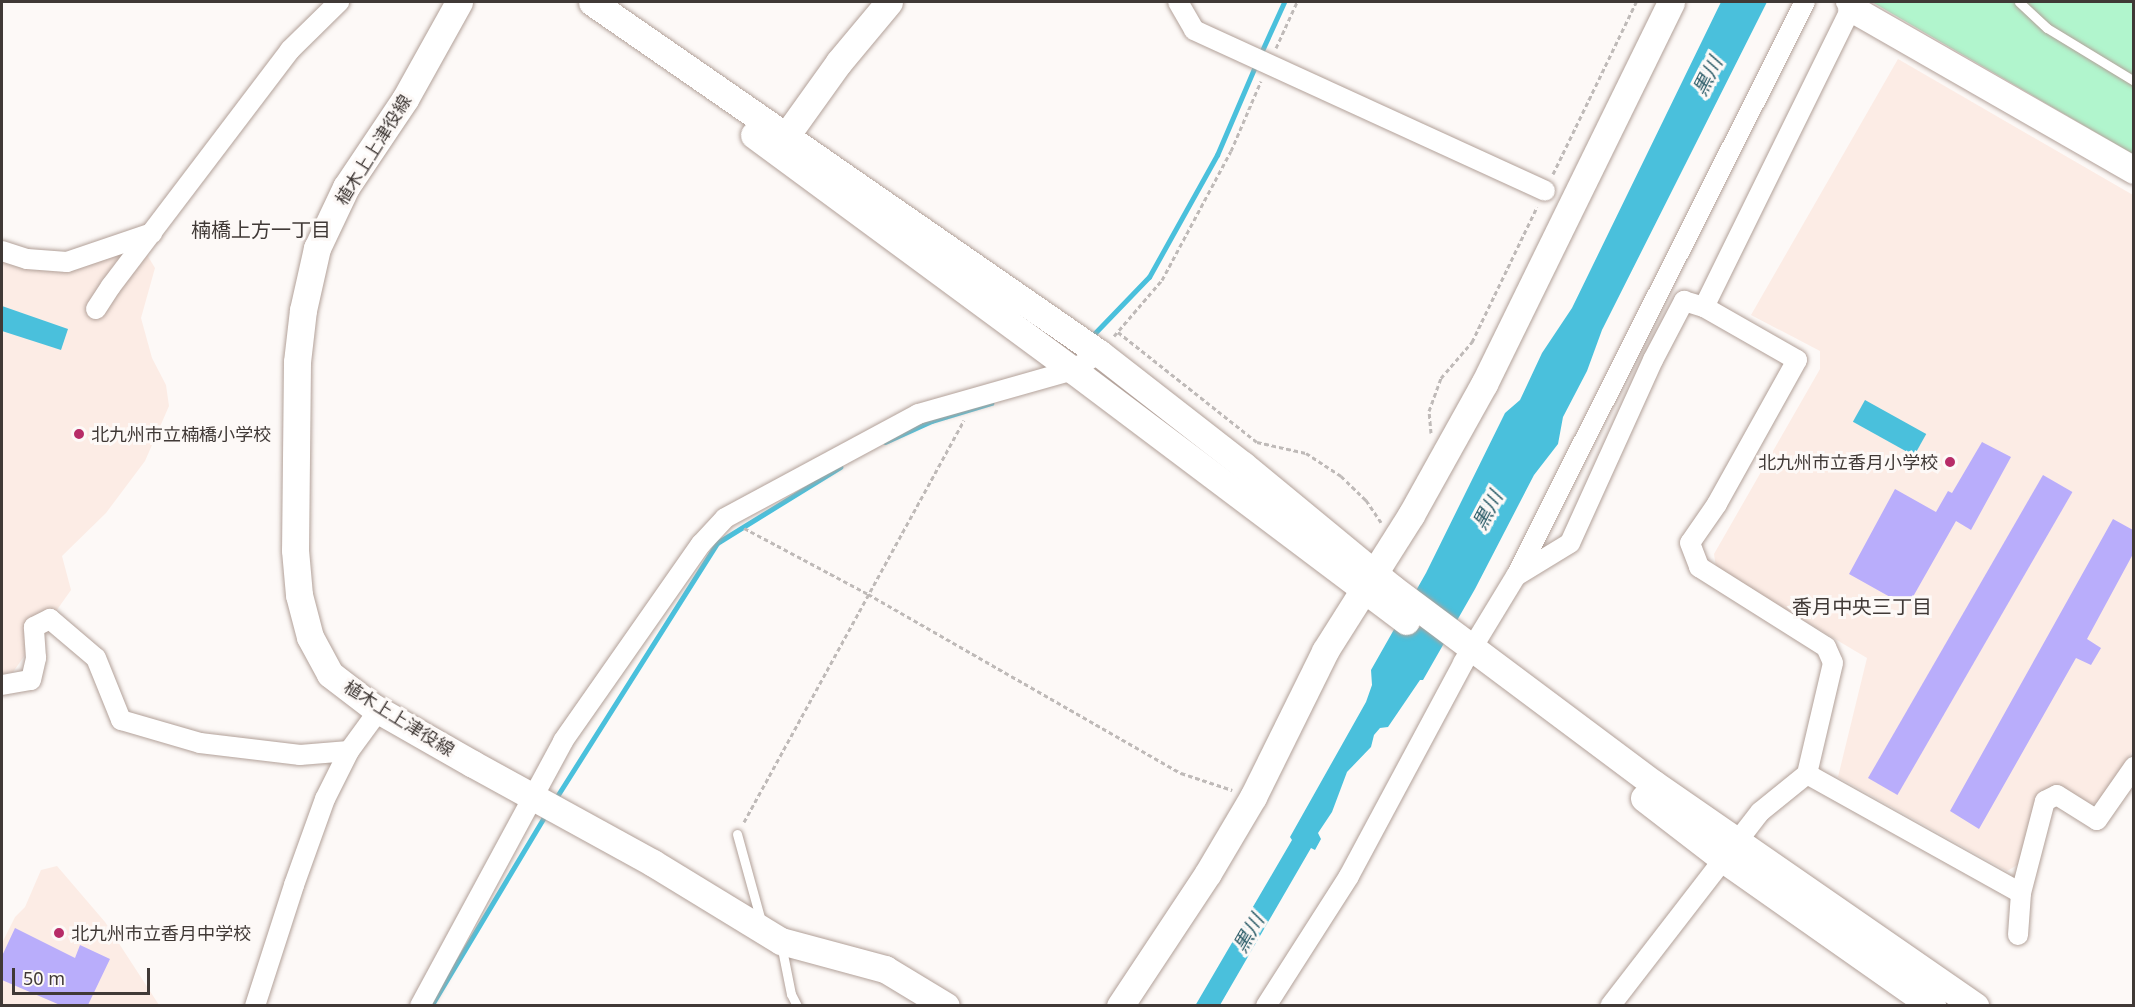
<!DOCTYPE html>
<html>
<head>
<meta charset="utf-8">
<style>
	body { margin:0 }
	#map { position:relative; width:2135px; height:1007px; overflow:hidden; background:#fdf9f7; font-family:"Noto Sans","Noto Sans JP",sans-serif }
	div>[style] { position:absolute }
	[style*='--x'] { left:calc(var(--x)*1px); top:calc(var(--y)*1px); width:calc(var(--w)*1px); rotate:calc(var(--a)*1deg) }
	.built>* { inset:0; background:#fcece5 }
	.green>* { inset:0; background:#b1f5cd }
	.water>* { inset:0; background:#4ac0dc; transform-origin:0 0 }
	.stream>* { height:5px; margin:-2.5px; padding:0 2.5px; transform-origin:2.5px; border-radius:2.5px; background:#4ac0dc }
	.building>* { inset:0; background:#b9adfb; transform-origin:0 0 }
	.path>* { height:3px; margin-top:-1.5px; transform-origin:0; background:repeating-linear-gradient(90deg,#bfbab8 0 4.5px,transparent 0 7.5px) }
	.roads { filter:drop-shadow(0 0 2px #b2a199) drop-shadow(0 0 2px #b2a199) }
	.lane>* { height:9px; margin:-4.5px; padding:0 4.5px; transform-origin:4.5px; border-radius:4.5px; background:#fff }
	.street>* { height:20px; margin:-10px; padding:0 10px; transform-origin:10px; border-radius:10px; background:#fff }
	.secondary>* { height:27px; margin:-13.5px; padding:0 13.5px; transform-origin:13.5px; border-radius:13.5px; background:#fff }
	.dots>* { width:16px; height:16px; translate:-50% -50%; box-sizing:border-box; border:3px solid #fdf9f7; border-radius:50% }
	span { translate:-50% -50%; white-space:nowrap; text-align:center; line-height:1.15; -webkit-text-stroke:6px #fdf9f7; paint-order:stroke }
	.street-label { font-size:18px; color:#403936 }
	.poi-label { font-size:18px; color:#403936 }
	.left { translate:0 -50%; text-align:left }
	.right { translate:-100% -50%; text-align:right }
	.water-label { font-size:20px; color:#2a5b67; font-style:italic }
	.neighbourhood-label { font-size:20px; color:#403936 }
	.frame { position:absolute; inset:0; border:3px solid #403936; pointer-events:none }
	.scale { position:absolute; left:12px; top:968px; width:138px; height:27px; box-sizing:border-box; border:3px solid #403936; border-top:0; padding-left:8px; font-size:18px; line-height:21px; white-space:nowrap; color:#403936; -webkit-text-stroke:4px #fdf9f7; paint-order:stroke }
</style>
</head>
<body>
<div id="map">
	<div class="built">
		<div style="clip-path:polygon(1898px 59px,2133px 195px,2133px 751px,2098px 802px,2091px 804px,2057px 785px,2039px 793px,2019px 864px,2007px 871px,1838px 777px,1867px 658px,1716px 568px,1714px 554px,1820px 369px,1820px 351px,1751px 315px)"></div>
		<div style="clip-path:polygon(110px 252px,146px 253px,155px 268px,141px 318px,152px 358px,166px 385px,169px 406px,145px 461px,106px 513px,62px 556px,71px 590px,13px 672px,2px 674px,2px 258px)"></div>
		<div style="clip-path:polygon(57px 866px,105px 922px,159px 1005px,2px 1005px,2px 943px,15px 917px,25px 907px,41px 870px)"></div>
	</div>
	<div class="green">
		<div style="clip-path:polygon(1872px 2px,2133px 2px,2133px 154px)"></div>
	</div>
	<div class="water">
		<div style="clip-path:polygon(1721px 2px,1767px 2px,1602px 330px,1587px 371px,1563px 417px,1558px 444px,1534px 475px,1475px 589px,1423px 680px,1420px 680px,1388px 727px,1380px 728px,1374px 735px,1371px 747px,1347px 772px,1332px 812px,1318px 833px,1321px 839px,1315px 850px,1311px 848px,1220px 1005px,1195px 1006px,1292px 840px,1290px 837px,1366px 702px,1372px 685px,1371px 670px,1426px 573px,1505px 413px,1520px 400px,1542px 353px,1572px 308px)"></div>
		<div style="clip-path:polygon(2px 306px,68px 329px,61px 350px,2px 331px)"></div>
		<div style="left:1865px;top:400px;width:70px;height:25px;rotate:29deg"></div>
	</div>
	<div class="stream">
		<div style="--x:1260;--y:55;--w:58;--a:-65.6"></div>
		<div style="--x:1090;--y:338;--w:85;--a:-46"></div>
		<div style="--x:1149;--y:277;--w:140;--a:-60.9"></div>
		<div style="--x:1217;--y:155;--w:99;--a:-66.8"></div>
		<div style="--x:885;--y:442;--w:51;--a:-24.5"></div>
		<div style="--x:931;--y:421;--w:63;--a:-16.7"></div>
		<div style="--x:554;--y:801;--w:305;--a:-57.7"></div>
		<div style="--x:717;--y:543;--w:145;--a:-31.7"></div>
		<div style="--x:431;--y:1006;--w:224;--a:-59.1"></div>
	</div>
	<div class="building">
		<div style="clip-path:polygon(1982px 442px,2011px 457px,1971px 530px,1956px 521px,1910px 602px,1902px 597px,1899px 602px,1849px 574px,1895px 489px,1936px 512px,1948px 491px,1952px 493px)"></div>
		<div style="left:2043px;top:475px;width:34px;height:350px;rotate:30deg"></div>
		<div style="clip-path:polygon(2113px 519px,2133px 530px,2133px 554px,2087px 639px,2101px 648px,2091px 665px,2076px 658px,1979px 829px,1950px 811px)"></div>
		<div style="clip-path:polygon(15px 928px,75px 958px,80px 945px,110px 959px,88px 1005px,60px 1005px,2px 980px,2px 956px)"></div>
	</div>
	<div class="path">
		<div style="--x:1276;--y:48;--w:51;--a:-65.5"></div>
		<div style="--x:1553;--y:174;--w:191;--a:-64.2"></div>
		<div style="--x:1118;--y:332;--w:177;--a:38.4"></div>
		<div style="--x:1257;--y:442;--w:50;--a:12.7"></div>
		<div style="--x:1306;--y:453;--w:42;--a:33.3"></div>
		<div style="--x:1341;--y:476;--w:35;--a:44"></div>
		<div style="--x:1366;--y:500;--w:27;--a:56"></div>
		<div style="--x:1114;--y:336;--w:74;--a:-49.4"></div>
		<div style="--x:1162;--y:280;--w:146;--a:-61.9"></div>
		<div style="--x:1231;--y:151;--w:76;--a:-66.8"></div>
		<div style="--x:1431;--y:433;--w:22;--a:-95"></div>
		<div style="--x:1429;--y:411;--w:35;--a:-70"></div>
		<div style="--x:1441;--y:378;--w:48;--a:-49.3"></div>
		<div style="--x:1472;--y:342;--w:150;--a:-64.3"></div>
		<div style="--x:744;--y:528;--w:140;--a:28"></div>
		<div style="--x:868;--y:594;--w:361;--a:29.8"></div>
		<div style="--x:1181;--y:773;--w:54;--a:18.4"></div>
		<div style="--x:744;--y:822;--w:458;--a:-61.3"></div>
	</div>
	<div class="roads">
		<div class="lane">
			<div style="--x:2019;--y:2;--w:38;--a:43"></div>
			<div style="--x:2047;--y:28;--w:102;--a:31.3"></div>
			<div style="--x:737;--y:834;--w:90;--a:74.6"></div>
			<div style="--x:781;--y:944;--w:51;--a:78.7"></div>
			<div style="--x:791;--y:994;--w:13;--a:63"></div>
		</div>
		<div class="street">
			<div style="--x:1178;--y:2;--w:32;--a:60"></div>
			<div style="--x:1194;--y:30;--w:386;--a:24.6"></div>
			<div style="--x:2;--y:251;--w:26;--a:18"></div>
			<div style="--x:27;--y:259;--w:40;--a:4.3"></div>
			<div style="--x:67;--y:262;--w:90;--a:-18.8"></div>
			<div style="--x:1704;--y:307;--w:333;--a:-63.8"></div>
			<div style="--x:1851;--y:8;--w:8;--a:-130"></div>
			<div style="--x:96;--y:309;--w:27;--a:-57"></div>
			<div style="--x:111;--y:286;--w:296;--a:-52.8"></div>
			<div style="--x:290;--y:50;--w:69;--a:-44.4"></div>
			<div style="--x:1516;--y:576;--w:63;--a:-31.4"></div>
			<div style="--x:1570;--y:543;--w:201;--a:-65.6"></div>
			<div style="--x:1653;--y:360;--w:67;--a:-62.3"></div>
			<div style="--x:1684;--y:301;--w:21;--a:17"></div>
			<div style="--x:1704;--y:307;--w:107;--a:29.7"></div>
			<div style="--x:1797;--y:360;--w:165;--a:119.1"></div>
			<div style="--x:1717;--y:504;--w:47;--a:124.7"></div>
			<div style="--x:1690;--y:543;--w:26;--a:69"></div>
			<div style="--x:1699;--y:567;--w:150;--a:32.2"></div>
			<div style="--x:1826;--y:647;--w:17;--a:66"></div>
			<div style="--x:1833;--y:663;--w:114;--a:103.2"></div>
			<div style="--x:1807;--y:774;--w:60;--a:141"></div>
			<div style="--x:1760;--y:812;--w:245;--a:127.7"></div>
			<div style="--x:2;--y:685;--w:29;--a:-10"></div>
			<div style="--x:31;--y:680;--w:23;--a:-77"></div>
			<div style="--x:36;--y:658;--w:31;--a:-94"></div>
			<div style="--x:34;--y:627;--w:18;--a:-27"></div>
			<div style="--x:50;--y:619;--w:60;--a:40.3"></div>
			<div style="--x:96;--y:658;--w:67;--a:68"></div>
			<div style="--x:121;--y:720;--w:82;--a:16.2"></div>
			<div style="--x:200;--y:743;--w:101;--a:6.8"></div>
			<div style="--x:300;--y:755;--w:49;--a:-4.7"></div>
			<div style="--x:1807;--y:774;--w:245;--a:29.1"></div>
			<div style="--x:2018;--y:935;--w:42;--a:-85.9"></div>
			<div style="--x:2021;--y:893;--w:95;--a:-75.4"></div>
			<div style="--x:2045;--y:801;--w:13;--a:-27"></div>
			<div style="--x:2057;--y:795;--w:47;--a:32"></div>
			<div style="--x:2097;--y:820;--w:65;--a:-55.1"></div>
			<div style="--x:255;--y:1006;--w:127;--a:-72.1"></div>
			<div style="--x:294;--y:885;--w:91;--a:-70.2"></div>
			<div style="--x:325;--y:799;--w:54;--a:-63.4"></div>
			<div style="--x:349;--y:751;--w:51;--a:-53.8"></div>
			<div style="--x:420;--y:1006;--w:301;--a:-61.6"></div>
			<div style="--x:563;--y:741;--w:241;--a:-55"></div>
			<div style="--x:701;--y:544;--w:35;--a:-47"></div>
			<div style="--x:725;--y:518;--w:219;--a:-28.3"></div>
			<div style="--x:918;--y:414;--w:161;--a:-15.8"></div>
			<div style="--x:1073;--y:370;--w:31;--a:-33"></div>
			<div style="--x:1266;--y:1006;--w:154;--a:-57.4"></div>
			<div style="--x:1349;--y:876;--w:242;--a:-61.8"></div>
			<div style="--x:1463;--y:663;--w:102;--a:-58.7"></div>
			<div style="--x:1516;--y:576;--w:643;--a:-63.28"></div>
		</div>
		<div class="secondary">
			<div style="--x:459;--y:2;--w:111;--a:119.1"></div>
			<div style="--x:405;--y:99;--w:106;--a:123.8"></div>
			<div style="--x:346;--y:187;--w:68;--a:115.4"></div>
			<div style="--x:317;--y:248;--w:64;--a:102.7"></div>
			<div style="--x:303;--y:310;--w:52;--a:96.6"></div>
			<div style="--x:297;--y:362;--w:188;--a:90.6"></div>
			<div style="--x:295;--y:550;--w:45;--a:84.9"></div>
			<div style="--x:299;--y:595;--w:43;--a:75.3"></div>
			<div style="--x:310;--y:637;--w:42;--a:61.6"></div>
			<div style="--x:330;--y:674;--w:54;--a:37.5"></div>
			<div style="--x:373;--y:707;--w:115;--a:29.7"></div>
			<div style="--x:473;--y:764;--w:205;--a:28.8"></div>
			<div style="--x:653;--y:863;--w:150;--a:31.4"></div>
			<div style="--x:781;--y:941;--w:108;--a:15.1"></div>
			<div style="--x:885;--y:969;--w:71;--a:31.2"></div>
			<div style="--x:592;--y:2;--w:617;--a:34.7"></div>
			<div style="--x:1099;--y:353;--w:182;--a:37.9"></div>
			<div style="--x:1243;--y:465;--w:193;--a:39.5"></div>
			<div style="--x:1392;--y:588;--w:326;--a:36.8"></div>
			<div style="--x:1653;--y:783;--w:392;--a:34.7"></div>
			<div style="--x:1851;--y:8;--w:326;--a:29.8"></div>
			<div style="--x:754;--y:135;--w:396;--a:36.4"></div>
			<div style="--x:1073;--y:370;--w:417;--a:37"></div>
			<div style="--x:786;--y:136;--w:91;--a:-54.4"></div>
			<div style="--x:839;--y:62;--w:78;--a:-50.2"></div>
			<div style="--x:1644;--y:798;--w:100;--a:37.7"></div>
			<div style="--x:1723;--y:859;--w:256;--a:35.1"></div>
			<div style="--x:1120;--y:1006;--w:159;--a:-56.5"></div>
			<div style="--x:1208;--y:873;--w:88;--a:-59.4"></div>
			<div style="--x:1253;--y:797;--w:163;--a:-63.7"></div>
			<div style="--x:1325;--y:651;--w:161;--a:-57.7"></div>
			<div style="--x:1411;--y:515;--w:150;--a:-60.9"></div>
			<div style="--x:1484;--y:384;--w:425;--a:-63.9"></div>
		</div>
	</div>
	<div class="dots">
		<div style="left:79px;top:434px;background:#b72c68"></div>
		<div style="left:1950px;top:462px;background:#b72c68"></div>
		<div style="left:59px;top:933px;background:#b72c68"></div>
	</div>
	<div class="street-label">
		<span style="left:373px;top:150px;rotate:-58deg">植木上上津役線</span>
		<span style="left:399px;top:718px;rotate:32deg">植木上上津役線</span>
	</div>
	<div class="poi-label">
		<span class="left" style="left:91px;top:434px">北九州市立楠橋小学校</span>
		<span class="right" style="left:1938px;top:462px">北九州市立香月小学校</span>
		<span class="left" style="left:71px;top:933px">北九州市立香月中学校</span>
	</div>
	<div class="water-label">
		<span style="left:1707px;top:76px;rotate:-63deg">黒川</span>
		<span style="left:1487px;top:510px;rotate:-62deg">黒川</span>
		<span style="left:1248px;top:933px;rotate:-60deg">黒川</span>
	</div>
	<div class="neighbourhood-label">
		<span style="left:261px;top:229px">楠橋上方一丁目</span>
		<span style="left:1862px;top:606px">香月中央三丁目</span>
	</div>
	<div class="frame"></div>
	<div class="scale">50 m</div>
</div>
</body>
</html>
